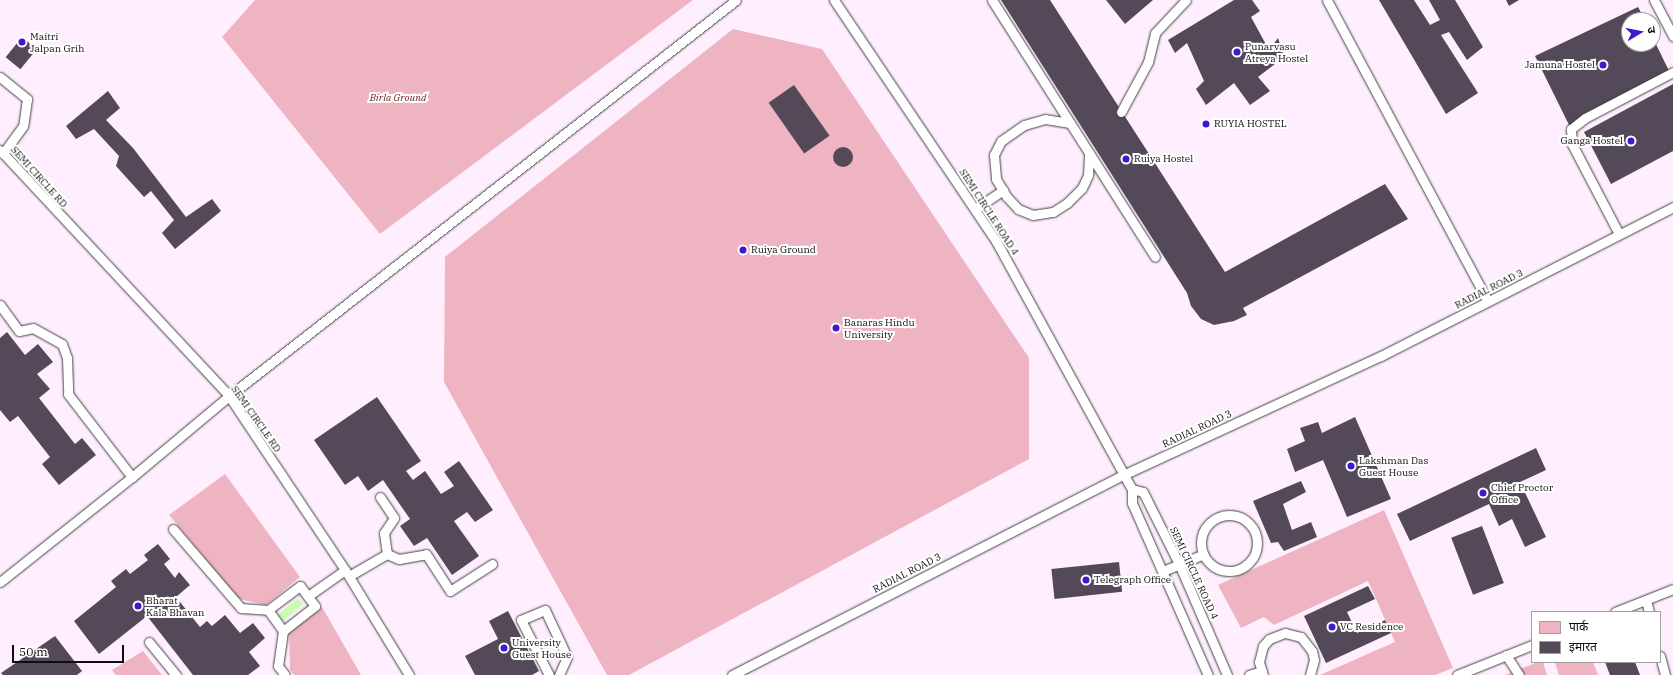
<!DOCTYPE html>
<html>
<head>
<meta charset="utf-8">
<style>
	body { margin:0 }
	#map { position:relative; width:1673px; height:675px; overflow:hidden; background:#ffeffe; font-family:"IBM Plex Serif","Noto Sans Devanagari",serif }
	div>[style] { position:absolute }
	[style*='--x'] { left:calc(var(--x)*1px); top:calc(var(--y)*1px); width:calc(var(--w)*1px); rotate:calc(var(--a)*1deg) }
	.green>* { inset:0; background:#eeb4c2 }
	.water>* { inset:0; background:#c9fcae; transform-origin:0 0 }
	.building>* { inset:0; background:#534958; transform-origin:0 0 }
	.round { border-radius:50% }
	.roads { filter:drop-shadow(0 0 1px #414141) drop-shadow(0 0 1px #414141) }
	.service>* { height:9px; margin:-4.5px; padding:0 4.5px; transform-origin:4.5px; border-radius:4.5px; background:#fff }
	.service>.ring { margin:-4.5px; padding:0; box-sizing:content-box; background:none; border:9px solid #fff; border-radius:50% }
	.dots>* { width:11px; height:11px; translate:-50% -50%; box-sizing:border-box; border:2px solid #fff; border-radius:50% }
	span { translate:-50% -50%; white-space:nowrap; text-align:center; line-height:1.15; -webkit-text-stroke:4px #fff; paint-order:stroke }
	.poi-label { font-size:10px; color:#0e0e0e }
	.left { translate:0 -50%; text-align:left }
	.right { translate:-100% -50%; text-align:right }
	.park-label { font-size:10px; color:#6c1d18; font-style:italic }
	.street-label { font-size:10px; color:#0e0e0e }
	.legend { position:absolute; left:1531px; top:611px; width:130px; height:52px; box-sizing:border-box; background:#fff; border:1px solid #9f9f9f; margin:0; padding:5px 7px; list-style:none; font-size:12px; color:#0e0e0e }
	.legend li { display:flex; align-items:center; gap:8px; height:20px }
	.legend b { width:20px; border:1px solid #9f9f9f }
	.north { position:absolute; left:1621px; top:12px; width:40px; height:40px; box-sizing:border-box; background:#fff; border:1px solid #9f9f9f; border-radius:50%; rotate:80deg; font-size:11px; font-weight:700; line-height:16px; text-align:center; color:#0e0e0e }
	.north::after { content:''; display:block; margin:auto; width:14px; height:18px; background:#4118cc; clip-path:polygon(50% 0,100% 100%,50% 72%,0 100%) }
	.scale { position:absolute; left:12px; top:645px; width:112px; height:18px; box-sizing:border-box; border:2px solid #0e0e0e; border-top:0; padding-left:5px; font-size:12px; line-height:14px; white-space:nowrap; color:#0e0e0e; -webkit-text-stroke:3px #fff; paint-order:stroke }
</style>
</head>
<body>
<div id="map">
	<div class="green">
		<div style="clip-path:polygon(255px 0,693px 0,380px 234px,222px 37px)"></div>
		<div style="clip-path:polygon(733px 29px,822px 49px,1029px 358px,1029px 459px,629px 675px,607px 675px,444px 382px,445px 257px)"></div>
		<div style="clip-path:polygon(225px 474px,300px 577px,266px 605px,239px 599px,169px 515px)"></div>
		<div style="clip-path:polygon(1384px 510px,1453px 668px,1435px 675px,1320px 675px,1395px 642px,1368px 581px,1274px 625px,1264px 617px,1241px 628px,1218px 585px)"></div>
		<div style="clip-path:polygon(322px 607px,361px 675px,294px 675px,290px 670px,289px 632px)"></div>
		<div style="clip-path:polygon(143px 651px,162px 675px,116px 675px,112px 670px)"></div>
		<div style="clip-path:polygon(1538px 662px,1543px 662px,1547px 675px,1505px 675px)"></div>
		<div style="clip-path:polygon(1558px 662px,1593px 662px,1598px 675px,1559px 675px,1555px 663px)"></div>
	</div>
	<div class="water">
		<div style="left:298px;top:598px;width:8px;height:26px;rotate:50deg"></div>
	</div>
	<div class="building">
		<div style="clip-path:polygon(1001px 0,1050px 0,1225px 272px,1385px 184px,1408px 219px,1243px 308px,1247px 315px,1234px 321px,1214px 325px,1201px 319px,1191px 306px,1187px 293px)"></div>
		<div style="clip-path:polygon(1106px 0,1153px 0,1125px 24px)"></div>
		<div style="clip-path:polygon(1234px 0,1252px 0,1260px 11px,1251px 17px,1269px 50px,1278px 38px,1284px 57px,1258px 77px,1270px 91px,1250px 105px,1234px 83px,1206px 105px,1196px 89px,1204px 81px,1187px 43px,1175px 53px,1168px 40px)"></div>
		<div style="clip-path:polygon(1379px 0,1414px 0,1430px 25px,1440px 20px,1429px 0,1455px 0,1483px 47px,1467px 60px,1449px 32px,1441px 35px,1478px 93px,1446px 114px)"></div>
		<div style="clip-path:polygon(1506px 0,1519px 0,1509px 6px)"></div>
		<div style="clip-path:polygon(1638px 7px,1645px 20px,1629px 20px,1629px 44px,1653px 44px,1653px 38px,1670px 73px,1571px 129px,1535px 56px)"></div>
		<div style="left:22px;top:37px;width:19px;height:26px;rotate:39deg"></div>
		<div style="clip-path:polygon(1673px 84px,1673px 151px,1611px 184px,1584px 132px)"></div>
		<div style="left:794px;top:85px;width:62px;height:31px;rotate:55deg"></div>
		<div style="clip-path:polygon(108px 91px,120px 108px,106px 120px,133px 148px,186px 217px,212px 199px,221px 211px,175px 249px,162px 233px,174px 220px,151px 191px,144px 197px,116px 166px,119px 156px,94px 129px,76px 139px,66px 126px)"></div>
		<div class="round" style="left:833px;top:147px;width:20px;height:20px"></div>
		<div style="clip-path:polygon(7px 332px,25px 355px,38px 344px,53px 362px,37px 374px,50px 389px,39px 398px,75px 444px,82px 438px,96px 455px,59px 485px,42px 464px,50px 457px,18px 416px,10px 422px,0 410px,0 338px)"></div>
		<div style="clip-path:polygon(377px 397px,421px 461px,406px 471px,413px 480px,425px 471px,441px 494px,454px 486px,444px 472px,459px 461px,493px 510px,475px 522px,467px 512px,454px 521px,479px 556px,452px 575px,427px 538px,414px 546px,400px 526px,410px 519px,383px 480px,368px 491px,358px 476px,345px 485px,314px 440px)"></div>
		<div style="clip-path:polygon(1355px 417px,1391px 499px,1347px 517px,1323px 460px,1295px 472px,1287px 449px,1305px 441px,1300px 428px,1318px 422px,1322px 433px)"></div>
		<div style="clip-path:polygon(1536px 448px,1546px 470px,1520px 482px,1546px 537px,1525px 547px,1512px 519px,1499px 526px,1489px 504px,1410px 541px,1397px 514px)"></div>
		<div style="clip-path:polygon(1301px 481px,1306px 492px,1283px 504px,1292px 530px,1311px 522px,1317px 537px,1284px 551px,1278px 542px,1271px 543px,1253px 501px)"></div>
		<div style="left:1482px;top:526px;width:61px;height:33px;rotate:69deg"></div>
		<div style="clip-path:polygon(158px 544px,170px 559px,164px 564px,175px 578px,179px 572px,190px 585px,176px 597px,200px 627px,207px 621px,212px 626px,225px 615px,240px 633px,253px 623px,265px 638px,249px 652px,260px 666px,248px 675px,193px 675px,147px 616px,99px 654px,74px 621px,116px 587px,111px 581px,126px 569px,130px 574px,148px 560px,144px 555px)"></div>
		<div style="left:1119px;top:562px;width:30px;height:68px;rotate:84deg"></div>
		<div style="clip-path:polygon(1368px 586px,1375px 599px,1347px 612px,1357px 633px,1385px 620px,1391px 633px,1326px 663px,1304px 616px)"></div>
		<div style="clip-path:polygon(508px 611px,539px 671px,532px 675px,475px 675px,465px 656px,498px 639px,489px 621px)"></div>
		<div style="clip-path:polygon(55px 636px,82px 671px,77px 675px,3px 675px,1px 673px)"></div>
		<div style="clip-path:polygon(1605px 662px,1635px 662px,1640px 675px,1610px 675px)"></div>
	</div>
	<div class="roads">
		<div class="service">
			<div style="--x:834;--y:0;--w:290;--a:56.1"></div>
			<div style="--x:996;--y:241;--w:283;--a:61.3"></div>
			<div style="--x:1132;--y:489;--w:14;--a:90"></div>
			<div style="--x:1132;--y:503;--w:188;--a:66.2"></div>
			<div style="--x:992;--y:0;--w:304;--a:57.6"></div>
			<div style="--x:1327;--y:0;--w:341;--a:61.9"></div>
			<div style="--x:1654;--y:0;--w:41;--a:62.2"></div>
			<div style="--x:0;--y:77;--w:35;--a:39"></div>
			<div style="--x:27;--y:99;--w:27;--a:98"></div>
			<div style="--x:23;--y:126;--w:34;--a:126"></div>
			<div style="--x:1121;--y:112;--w:57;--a:-61.6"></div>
			<div style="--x:1148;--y:62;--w:30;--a:-76"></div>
			<div style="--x:1155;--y:33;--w:45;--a:-46.8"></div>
			<div style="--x:1070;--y:123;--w:25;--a:-171"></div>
			<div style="--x:1045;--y:119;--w:22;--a:164"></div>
			<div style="--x:1024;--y:125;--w:28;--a:145"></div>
			<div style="--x:1001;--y:141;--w:16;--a:117"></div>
			<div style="--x:994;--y:155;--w:24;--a:85"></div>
			<div style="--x:996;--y:179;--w:21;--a:59"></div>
			<div style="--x:1007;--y:197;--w:16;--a:47"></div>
			<div style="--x:1018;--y:209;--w:16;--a:22"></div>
			<div style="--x:1033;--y:215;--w:20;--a:-9"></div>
			<div style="--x:1053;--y:212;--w:17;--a:-33"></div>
			<div style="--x:1067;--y:203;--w:21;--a:-45"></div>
			<div style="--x:1082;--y:188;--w:14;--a:-65"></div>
			<div style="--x:1088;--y:175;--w:22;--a:-87"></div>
			<div style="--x:0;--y:150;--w:336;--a:47"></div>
			<div style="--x:229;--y:396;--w:209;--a:56.3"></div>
			<div style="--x:345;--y:570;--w:123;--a:58.6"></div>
			<div style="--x:975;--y:209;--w:34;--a:-34"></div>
			<div style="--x:1619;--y:234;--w:102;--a:-117.6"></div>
			<div style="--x:1572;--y:144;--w:15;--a:-94"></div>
			<div style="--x:1571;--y:129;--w:18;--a:-38"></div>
			<div style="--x:1585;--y:118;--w:99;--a:-27.6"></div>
			<div style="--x:0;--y:305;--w:32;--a:54"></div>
			<div style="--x:19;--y:331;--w:14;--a:-12"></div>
			<div style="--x:33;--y:328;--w:33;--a:29"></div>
			<div style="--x:62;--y:344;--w:15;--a:70"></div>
			<div style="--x:67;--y:358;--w:36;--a:88"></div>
			<div style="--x:68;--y:394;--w:105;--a:52.4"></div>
			<div style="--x:1132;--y:489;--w:11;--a:15"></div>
			<div style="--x:1143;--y:492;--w:80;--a:63.4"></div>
			<div style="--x:1179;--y:564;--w:121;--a:66.6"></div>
			<div style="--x:380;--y:497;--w:25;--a:56"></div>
			<div style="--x:394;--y:518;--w:18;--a:124"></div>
			<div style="--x:384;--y:533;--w:21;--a:82"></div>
			<div class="ring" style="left:1201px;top:515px;width:47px;height:47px"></div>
			<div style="--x:173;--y:529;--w:104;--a:49.3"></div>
			<div style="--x:241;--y:608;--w:27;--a:4"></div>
			<div style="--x:268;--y:610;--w:26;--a:54"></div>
			<div style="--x:283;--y:631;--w:35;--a:98"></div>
			<div style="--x:278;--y:666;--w:11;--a:52"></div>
			<div style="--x:1163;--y:571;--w:44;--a:-22.5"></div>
			<div style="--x:349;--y:576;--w:44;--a:-30.1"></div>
			<div style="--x:387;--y:554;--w:13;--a:23"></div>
			<div style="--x:399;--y:559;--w:27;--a:-10"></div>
			<div style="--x:426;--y:554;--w:44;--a:57"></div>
			<div style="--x:450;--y:591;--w:50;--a:-32.7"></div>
			<div style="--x:0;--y:582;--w:169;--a:-38.5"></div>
			<div style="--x:132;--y:477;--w:126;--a:-39.9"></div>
			<div style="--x:229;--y:396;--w:643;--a:-37.99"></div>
			<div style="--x:308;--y:596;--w:45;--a:-35.1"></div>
			<div style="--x:1646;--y:600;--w:12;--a:76"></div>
			<div style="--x:268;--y:610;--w:40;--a:-37"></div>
			<div style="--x:300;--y:586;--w:25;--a:53"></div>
			<div style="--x:315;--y:606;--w:41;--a:142"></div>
			<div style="--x:1615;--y:612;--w:62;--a:-21.6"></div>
			<div style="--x:149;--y:642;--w:43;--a:50.7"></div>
			<div style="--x:1506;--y:655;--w:24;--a:57"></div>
			<div style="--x:1660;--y:656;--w:20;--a:75"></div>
			<div style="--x:549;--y:675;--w:62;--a:-117"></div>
			<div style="--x:521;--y:620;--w:26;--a:-23"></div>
			<div style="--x:545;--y:610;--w:52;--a:64.9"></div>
			<div style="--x:567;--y:657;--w:20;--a:114"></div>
			<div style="--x:732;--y:675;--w:439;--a:-27.1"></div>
			<div style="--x:1123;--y:475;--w:284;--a:-24.8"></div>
			<div style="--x:1381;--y:356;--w:328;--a:-27"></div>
			<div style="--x:1249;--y:675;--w:13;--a:-18"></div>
			<div style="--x:1263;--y:675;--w:14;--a:-107"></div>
			<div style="--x:1259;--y:662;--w:16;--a:-76"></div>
			<div style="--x:1263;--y:646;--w:9;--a:-49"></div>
			<div style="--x:1269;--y:639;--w:17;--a:-21"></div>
			<div style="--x:1285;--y:633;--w:16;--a:14"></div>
			<div style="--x:1301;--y:637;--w:18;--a:52"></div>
			<div style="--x:1312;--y:651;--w:9;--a:77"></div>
			<div style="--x:1314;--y:660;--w:16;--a:105"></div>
			<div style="--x:1457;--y:675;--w:81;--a:-21.8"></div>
		</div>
	</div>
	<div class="dots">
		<div style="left:22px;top:42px;background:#4118cc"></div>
		<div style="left:1237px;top:52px;background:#4118cc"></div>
		<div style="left:1603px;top:65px;background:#4118cc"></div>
		<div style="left:1206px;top:124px;background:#4118cc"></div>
		<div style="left:1631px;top:141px;background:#4118cc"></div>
		<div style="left:1126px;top:159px;background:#4118cc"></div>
		<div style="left:743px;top:250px;background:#4118cc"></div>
		<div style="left:836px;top:328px;background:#4118cc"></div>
		<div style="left:1351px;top:466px;background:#4118cc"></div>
		<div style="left:1483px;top:493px;background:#4118cc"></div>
		<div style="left:1086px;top:580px;background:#4118cc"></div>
		<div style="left:138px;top:606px;background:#4118cc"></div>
		<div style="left:1332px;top:627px;background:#4118cc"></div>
		<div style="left:504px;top:648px;background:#4118cc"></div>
	</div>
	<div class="poi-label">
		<span class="left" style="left:30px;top:42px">Maitri<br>Jalpan Grih</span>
		<span class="left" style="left:1245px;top:52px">Punarvasu<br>Atreya Hostel</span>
		<span class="right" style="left:1595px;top:65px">Jamuna Hostel</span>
		<span class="left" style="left:1214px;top:124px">RUYIA HOSTEL</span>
		<span class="right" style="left:1623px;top:141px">Ganga Hostel</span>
		<span class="left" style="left:1134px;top:159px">Ruiya Hostel</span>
		<span class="left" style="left:751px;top:250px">Ruiya Ground</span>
		<span class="left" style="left:844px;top:328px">Banaras Hindu<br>University</span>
		<span class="left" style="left:1359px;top:466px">Lakshman Das<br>Guest House</span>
		<span class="left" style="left:1491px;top:493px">Chief Proctor<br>Office</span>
		<span class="left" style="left:1094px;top:580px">Telegraph Office</span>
		<span class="left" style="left:146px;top:606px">Bharat<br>Kala Bhavan</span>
		<span class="left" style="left:1340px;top:627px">VC Residence</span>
		<span class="left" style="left:512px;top:648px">University<br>Guest House</span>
	</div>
	<div class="park-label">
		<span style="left:398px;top:98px">Birla Ground</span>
	</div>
	<div class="street-label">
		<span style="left:39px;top:177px;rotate:48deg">SEMI CIRCLE RD</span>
		<span style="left:989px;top:212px;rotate:57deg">SEMI CIRCLE ROAD 4</span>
		<span style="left:1489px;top:289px;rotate:-27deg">RADIAL ROAD 3</span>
		<span style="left:256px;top:419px;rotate:55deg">SEMI CIRCLE RD</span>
		<span style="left:1197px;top:429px;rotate:-25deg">RADIAL ROAD 3</span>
		<span style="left:907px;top:573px;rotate:-27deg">RADIAL ROAD 3</span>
		<span style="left:1194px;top:573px;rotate:65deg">SEMI CIRCLE ROAD 4</span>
	</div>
	<ul class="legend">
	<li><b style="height:11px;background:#eeb4c2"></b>पार्क</li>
	<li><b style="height:11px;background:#534958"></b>इमारत</li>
	</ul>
	<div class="north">उ</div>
	<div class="scale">50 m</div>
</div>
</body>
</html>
